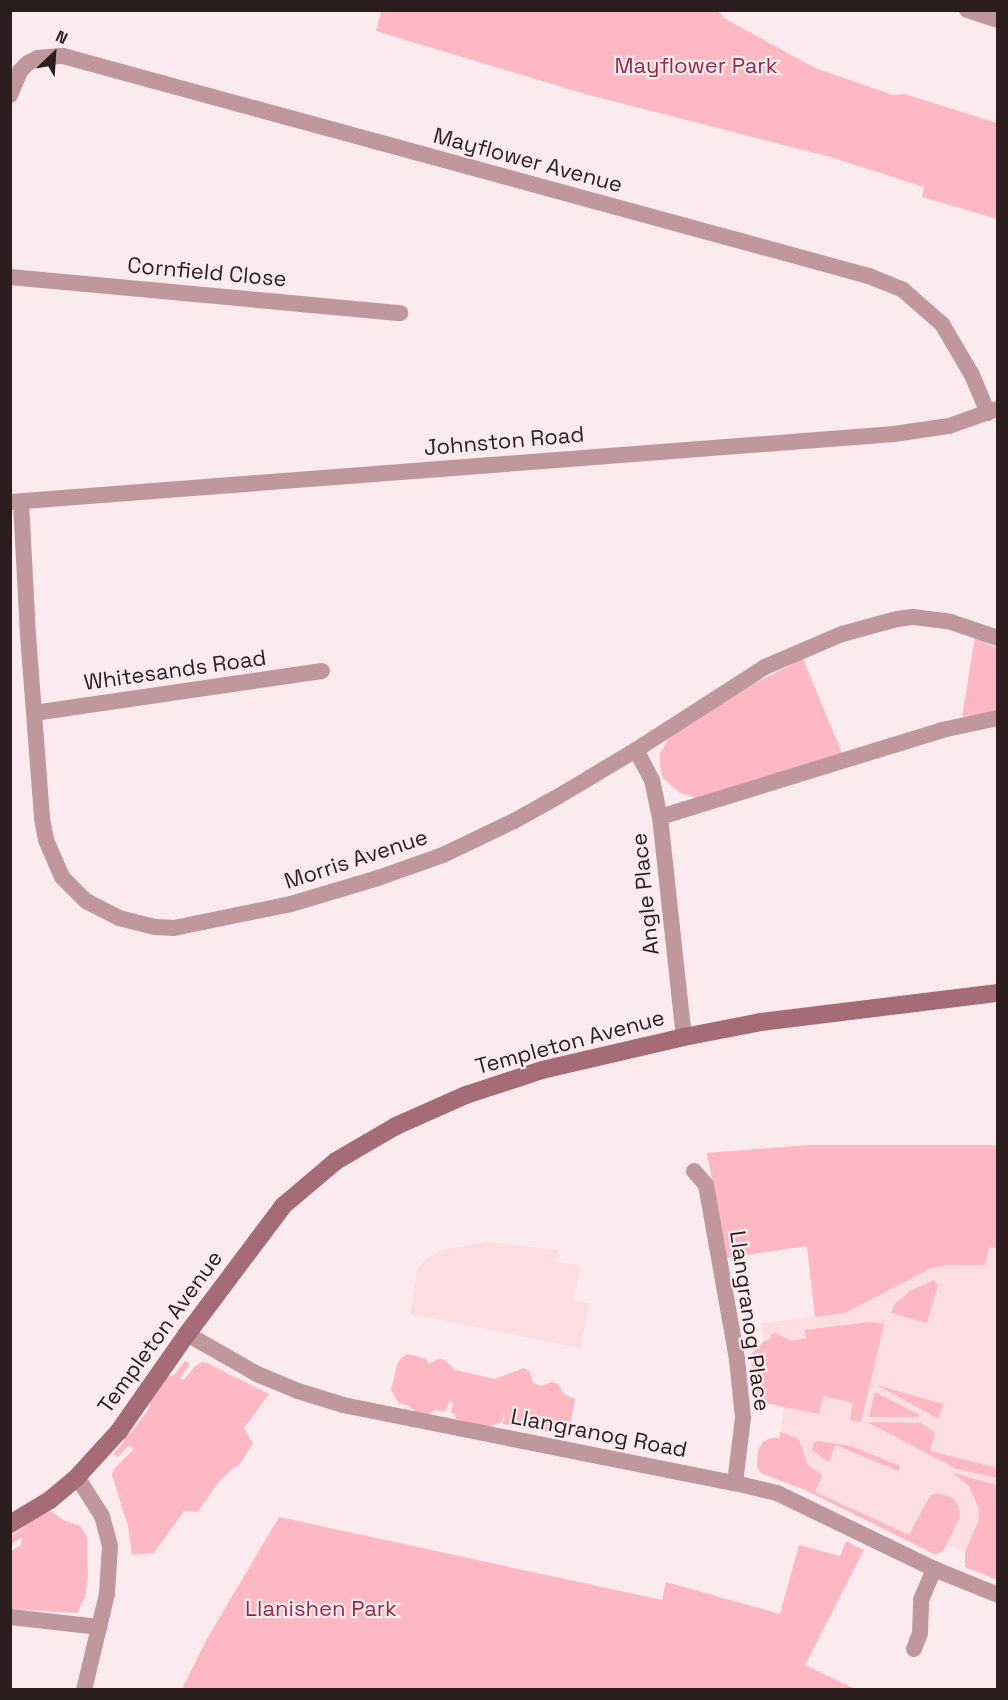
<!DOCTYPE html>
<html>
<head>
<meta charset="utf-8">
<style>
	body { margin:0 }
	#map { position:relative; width:1008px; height:1700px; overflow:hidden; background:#fcebee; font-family:"Space Grotesk",sans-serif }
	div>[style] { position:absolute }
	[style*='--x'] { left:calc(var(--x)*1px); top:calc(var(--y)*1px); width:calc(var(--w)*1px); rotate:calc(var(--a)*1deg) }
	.built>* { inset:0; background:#fcdde2 }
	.green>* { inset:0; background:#fdb8c4 }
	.street>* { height:16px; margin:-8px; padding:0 8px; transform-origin:8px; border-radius:8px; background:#bf979d }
	.secondary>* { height:18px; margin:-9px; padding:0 9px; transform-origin:9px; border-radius:9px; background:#a56b76 }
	span { translate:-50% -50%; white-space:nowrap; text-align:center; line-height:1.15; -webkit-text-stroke:4.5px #fcebee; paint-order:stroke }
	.park-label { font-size:22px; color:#922a48 }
	.street-label { font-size:22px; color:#2c1d1f }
	.frame { position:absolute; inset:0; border:12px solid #2c1d1f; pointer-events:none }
	.north { position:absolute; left:24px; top:24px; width:60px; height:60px; -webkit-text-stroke:4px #fcebee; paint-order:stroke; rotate:25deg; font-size:16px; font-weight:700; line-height:24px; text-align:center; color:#2c1d1f }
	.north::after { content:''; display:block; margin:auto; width:21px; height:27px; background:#2c1d1f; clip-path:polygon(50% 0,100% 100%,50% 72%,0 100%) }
</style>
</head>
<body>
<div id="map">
	<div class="built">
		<div style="clip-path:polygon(809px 1145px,997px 1145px,997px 1580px,965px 1567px,965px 1551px,948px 1545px,936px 1555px,805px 1490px,761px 1473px,757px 1467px,758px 1450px,763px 1442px,771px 1438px,780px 1438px,784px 1407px,760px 1402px,754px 1396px,751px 1354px,764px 1341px,762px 1323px,815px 1317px,807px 1246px,707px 1153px)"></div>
		<div style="clip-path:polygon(486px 1242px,558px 1250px,556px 1262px,580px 1266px,573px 1300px,589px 1304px,581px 1348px,411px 1314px,417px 1269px,426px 1259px,444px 1250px)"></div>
	</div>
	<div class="green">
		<div style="clip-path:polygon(376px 11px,718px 11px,724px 18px,815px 68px,893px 95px,905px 94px,997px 123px,997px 219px,922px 197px,924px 187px,830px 157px,585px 94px,376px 31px,381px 12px)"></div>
		<div style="clip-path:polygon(975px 638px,997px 648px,997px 713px,962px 717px)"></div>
		<div style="clip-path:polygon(803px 659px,842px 753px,696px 798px,680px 793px,663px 778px,660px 766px,660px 753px,671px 735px,753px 684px)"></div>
		<div style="clip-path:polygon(809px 1145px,997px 1145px,997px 1248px,989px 1247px,985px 1265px,948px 1265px,931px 1268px,845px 1313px,815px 1317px,807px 1246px,726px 1258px,707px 1153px)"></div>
		<div style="clip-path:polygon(934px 1280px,938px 1285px,927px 1323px,891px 1313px,894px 1305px,910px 1291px)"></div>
		<div style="clip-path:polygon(870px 1322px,884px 1324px,861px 1422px,850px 1420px,853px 1403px,823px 1396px,819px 1414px,760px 1402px,754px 1396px,751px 1354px,764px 1341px,771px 1339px,771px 1334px,776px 1333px,791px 1341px,806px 1338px,805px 1330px)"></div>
		<div style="clip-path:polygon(408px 1354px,426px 1359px,429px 1364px,439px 1359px,445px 1360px,455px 1370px,495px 1379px,524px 1368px,530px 1372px,533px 1383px,541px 1386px,552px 1382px,558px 1384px,564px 1394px,575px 1399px,571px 1422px,559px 1423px,552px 1431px,545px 1432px,503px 1424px,505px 1407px,502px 1422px,487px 1427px,456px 1419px,455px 1414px,451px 1413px,453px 1404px,450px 1400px,445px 1412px,435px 1410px,428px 1415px,416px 1412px,407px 1405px,399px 1404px,391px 1390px,397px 1365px,401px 1358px)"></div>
		<div style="clip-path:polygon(185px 1361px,190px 1364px,180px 1378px,184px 1380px,195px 1366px,202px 1362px,207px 1363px,269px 1394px,244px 1428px,253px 1444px,238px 1466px,230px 1471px,217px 1484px,198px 1512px,184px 1511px,154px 1553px,132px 1555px,128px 1526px,112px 1475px,114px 1469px,134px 1449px,128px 1446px,118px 1457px,113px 1454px,123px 1443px,125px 1434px,131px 1433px,150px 1407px,151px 1395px,166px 1377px,174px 1375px)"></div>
		<div style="clip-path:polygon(877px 1385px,943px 1404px,939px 1418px,935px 1417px)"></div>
		<div style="clip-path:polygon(875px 1392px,919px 1415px,919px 1417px,869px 1417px)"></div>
		<div style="clip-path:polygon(867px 1422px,921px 1423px,935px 1433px,930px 1451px,997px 1468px,997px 1478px,957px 1469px)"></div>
		<div style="clip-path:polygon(780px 1432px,798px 1438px,808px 1465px,822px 1475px,815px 1492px,909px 1535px,930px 1496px,936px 1493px,951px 1497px,958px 1505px,960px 1516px,944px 1550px,936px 1555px,805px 1490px,761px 1473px,757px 1467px,758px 1450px,763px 1442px,771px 1438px,780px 1438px)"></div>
		<div style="clip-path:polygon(818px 1441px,851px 1446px,900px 1466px,898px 1471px,836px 1445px,828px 1462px,812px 1450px,814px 1443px)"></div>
		<div style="clip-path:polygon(953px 1473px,997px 1485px,997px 1580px,965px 1567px,965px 1552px,979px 1520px,978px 1507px,969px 1486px)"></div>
		<div style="clip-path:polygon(48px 1509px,63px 1520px,80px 1526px,87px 1537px,88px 1577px,85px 1597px,77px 1613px,11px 1609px,11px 1551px,21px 1545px,22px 1537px,11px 1544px,11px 1536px,24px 1527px,28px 1517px)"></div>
		<div style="clip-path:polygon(279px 1517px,662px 1600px,666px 1582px,780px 1614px,799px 1545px,840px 1556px,846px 1541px,864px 1550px,805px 1665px,855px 1689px,182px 1689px,207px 1639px)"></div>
	</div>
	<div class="street">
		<div style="--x:967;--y:10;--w:33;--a:18"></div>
		<div style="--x:10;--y:95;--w:26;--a:-67"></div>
		<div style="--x:20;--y:71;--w:11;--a:-45"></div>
		<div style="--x:28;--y:63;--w:11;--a:-27"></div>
		<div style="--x:38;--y:58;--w:25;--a:-5"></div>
		<div style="--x:63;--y:56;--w:835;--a:15.27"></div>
		<div style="--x:869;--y:276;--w:37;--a:22"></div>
		<div style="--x:903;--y:290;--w:52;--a:41.1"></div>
		<div style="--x:942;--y:324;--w:59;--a:59.5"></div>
		<div style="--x:972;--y:375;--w:41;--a:67.2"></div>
		<div style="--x:10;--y:277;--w:392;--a:5.3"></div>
		<div style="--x:11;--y:502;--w:886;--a:-4.4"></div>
		<div style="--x:894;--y:434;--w:56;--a:-8.3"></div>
		<div style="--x:949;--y:426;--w:51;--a:-19.5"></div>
		<div style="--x:21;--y:502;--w:133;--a:87"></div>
		<div style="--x:28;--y:635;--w:185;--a:85.6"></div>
		<div style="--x:42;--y:819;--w:21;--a:79"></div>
		<div style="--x:46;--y:840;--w:40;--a:66.6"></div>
		<div style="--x:62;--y:877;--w:34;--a:45"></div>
		<div style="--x:86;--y:901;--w:37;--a:27"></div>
		<div style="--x:119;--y:918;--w:38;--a:14"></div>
		<div style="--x:156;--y:927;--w:18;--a:3"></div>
		<div style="--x:174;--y:928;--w:119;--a:-11.6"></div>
		<div style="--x:291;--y:904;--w:91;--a:-16.6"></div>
		<div style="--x:378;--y:878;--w:69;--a:-19.5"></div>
		<div style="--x:443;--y:855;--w:79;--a:-25.6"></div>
		<div style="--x:514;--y:821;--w:51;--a:-29.1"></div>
		<div style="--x:559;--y:796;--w:90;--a:-30.9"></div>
		<div style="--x:636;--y:750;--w:153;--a:-32.8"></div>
		<div style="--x:765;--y:667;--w:84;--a:-23.2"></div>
		<div style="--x:842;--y:634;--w:57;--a:-15.3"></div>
		<div style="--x:897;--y:619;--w:16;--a:-7"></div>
		<div style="--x:913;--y:617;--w:38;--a:7"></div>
		<div style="--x:951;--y:622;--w:50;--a:18.8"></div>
		<div style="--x:34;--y:713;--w:291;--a:-8.3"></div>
		<div style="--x:636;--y:750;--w:34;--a:62"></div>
		<div style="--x:652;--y:780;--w:38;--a:78"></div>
		<div style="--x:660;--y:817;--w:221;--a:83.8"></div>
		<div style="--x:660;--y:817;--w:295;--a:-17.1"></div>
		<div style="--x:942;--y:730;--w:57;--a:-12.1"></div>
		<div style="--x:694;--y:1171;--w:18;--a:49"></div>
		<div style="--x:706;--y:1185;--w:177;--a:79.9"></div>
		<div style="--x:737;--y:1359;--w:59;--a:84.2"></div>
		<div style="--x:743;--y:1418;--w:65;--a:97"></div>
		<div style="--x:187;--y:1334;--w:81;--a:29.7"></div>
		<div style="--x:257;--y:1374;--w:44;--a:22.5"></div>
		<div style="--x:298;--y:1391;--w:47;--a:17.3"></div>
		<div style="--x:343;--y:1405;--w:400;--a:11.3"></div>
		<div style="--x:735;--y:1483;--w:43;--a:13.4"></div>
		<div style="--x:777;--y:1493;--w:174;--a:25.8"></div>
		<div style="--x:934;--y:1569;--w:69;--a:22.1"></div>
		<div style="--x:77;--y:1477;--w:46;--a:57.3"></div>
		<div style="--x:102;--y:1516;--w:31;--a:75"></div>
		<div style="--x:110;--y:1546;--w:48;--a:93.6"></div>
		<div style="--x:107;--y:1594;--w:99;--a:103.5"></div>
		<div style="--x:10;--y:1617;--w:90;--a:6.4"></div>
		<div style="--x:914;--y:1649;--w:17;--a:-69"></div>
		<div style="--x:920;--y:1633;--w:33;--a:-88"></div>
		<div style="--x:921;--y:1600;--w:34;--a:-67"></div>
	</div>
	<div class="secondary">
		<div style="--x:10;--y:1524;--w:47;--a:-31"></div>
		<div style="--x:50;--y:1500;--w:35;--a:-40"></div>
		<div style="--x:77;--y:1477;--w:62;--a:-47.6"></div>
		<div style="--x:119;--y:1431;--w:118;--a:-55"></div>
		<div style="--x:187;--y:1334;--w:161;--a:-53.1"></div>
		<div style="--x:284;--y:1205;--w:68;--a:-40.2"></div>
		<div style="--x:336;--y:1161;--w:69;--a:-30.3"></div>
		<div style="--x:396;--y:1126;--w:77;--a:-23.9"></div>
		<div style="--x:466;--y:1095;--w:80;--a:-18.2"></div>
		<div style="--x:542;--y:1070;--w:146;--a:-13.1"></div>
		<div style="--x:684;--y:1037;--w:78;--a:-11"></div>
		<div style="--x:761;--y:1022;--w:239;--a:-7"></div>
	</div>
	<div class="park-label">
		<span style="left:696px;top:66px">Mayflower Park</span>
		<span style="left:321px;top:1609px">Llanishen Park</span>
	</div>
	<div class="street-label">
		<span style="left:528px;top:160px;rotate:15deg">Mayflower Avenue</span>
		<span style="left:207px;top:272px;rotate:5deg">Cornfield Close</span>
		<span style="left:504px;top:441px;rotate:-5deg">Johnston Road</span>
		<span style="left:175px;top:670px;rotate:-8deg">Whitesands Road</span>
		<span style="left:356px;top:859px;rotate:-18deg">Morris Avenue</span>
		<span style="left:645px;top:894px;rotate:-96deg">Angle Place</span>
		<span style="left:570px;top:1042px;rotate:-15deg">Templeton Avenue</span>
		<span style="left:750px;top:1321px;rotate:82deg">Llangranog Place</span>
		<span style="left:160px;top:1332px;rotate:-54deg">Templeton Avenue</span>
		<span style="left:599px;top:1433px;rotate:11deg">Llangranog Road</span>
	</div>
	<div class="frame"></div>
	<div class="north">N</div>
</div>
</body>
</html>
